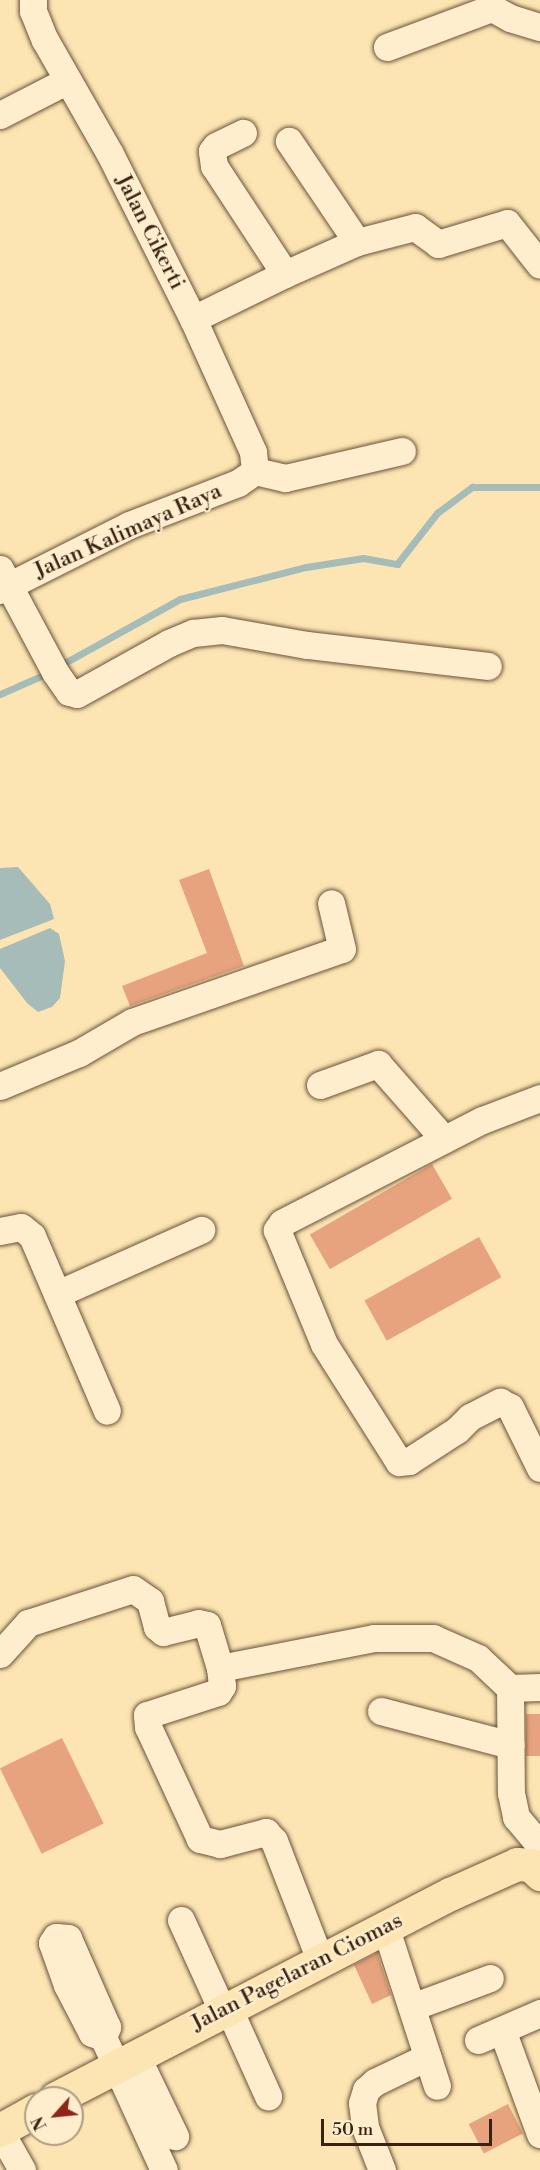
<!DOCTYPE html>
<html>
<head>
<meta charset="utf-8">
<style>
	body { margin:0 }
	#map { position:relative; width:540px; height:2170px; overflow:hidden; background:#fde5b3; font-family:"Libre Bodoni",serif }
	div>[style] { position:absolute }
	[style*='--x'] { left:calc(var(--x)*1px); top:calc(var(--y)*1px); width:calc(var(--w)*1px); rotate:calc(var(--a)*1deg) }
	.water>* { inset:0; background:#a5bcb8 }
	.stream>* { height:7px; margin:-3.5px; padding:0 3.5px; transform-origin:3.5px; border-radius:3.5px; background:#a5bcb8 }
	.building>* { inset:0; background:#e7a27e; transform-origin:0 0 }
	.roads { filter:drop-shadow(0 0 2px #6b523a) drop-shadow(0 0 2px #6b523a) }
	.minor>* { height:27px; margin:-13.5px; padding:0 13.5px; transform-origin:13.5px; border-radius:13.5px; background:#feeece }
	.major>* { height:33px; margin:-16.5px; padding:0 16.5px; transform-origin:16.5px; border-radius:16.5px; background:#fde5b3 }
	span { translate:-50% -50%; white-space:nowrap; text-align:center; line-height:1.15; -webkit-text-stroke:4.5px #feeece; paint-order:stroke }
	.street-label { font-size:22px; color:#3a2112 }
	.north { position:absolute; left:24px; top:2086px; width:60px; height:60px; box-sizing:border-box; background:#feeece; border:2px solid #b09c83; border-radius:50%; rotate:243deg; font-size:16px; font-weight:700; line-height:24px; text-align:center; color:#3a2112 }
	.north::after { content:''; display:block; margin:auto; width:21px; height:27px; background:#8f2418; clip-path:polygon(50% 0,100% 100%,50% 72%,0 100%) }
	.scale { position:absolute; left:321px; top:2119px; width:171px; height:27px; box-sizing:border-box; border:3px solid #3a2112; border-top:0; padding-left:8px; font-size:18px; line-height:21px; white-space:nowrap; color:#3a2112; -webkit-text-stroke:4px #feeece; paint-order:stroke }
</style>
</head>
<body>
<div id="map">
	<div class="water">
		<div style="clip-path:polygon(18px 867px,50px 904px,54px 919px,0 940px,0 868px)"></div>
		<div style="clip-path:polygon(50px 928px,59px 934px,65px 961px,60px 998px,52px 1007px,38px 1012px,27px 1003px,0 968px,0 949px)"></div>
	</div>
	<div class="stream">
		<div style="--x:59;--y:666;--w:138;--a:-29"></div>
		<div style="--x:180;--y:599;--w:130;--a:-14.3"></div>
		<div style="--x:306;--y:567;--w:58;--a:-9"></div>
		<div style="--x:363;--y:558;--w:35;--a:10"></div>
		<div style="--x:397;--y:564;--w:65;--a:-51.9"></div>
		<div style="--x:437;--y:513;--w:44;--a:-36.6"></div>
		<div style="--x:472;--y:487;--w:68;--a:0"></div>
		<div style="--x:0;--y:694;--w:55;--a:-23.7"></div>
	</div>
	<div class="building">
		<div style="clip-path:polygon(209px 869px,244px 966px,130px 1006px,122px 986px,207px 953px,179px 880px)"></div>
		<div style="left:432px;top:1164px;width:40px;height:141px;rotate:60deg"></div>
		<div style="left:479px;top:1237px;width:46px;height:131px;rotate:61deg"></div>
		<div style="left:526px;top:1714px;width:14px;height:42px"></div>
		<div style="left:62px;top:1738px;width:95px;height:69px;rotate:64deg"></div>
		<div style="clip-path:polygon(377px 1953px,391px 1995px,372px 2004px,354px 1965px)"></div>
		<div style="left:508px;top:2104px;width:33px;height:44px;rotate:63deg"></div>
	</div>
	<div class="roads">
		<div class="minor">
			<div style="--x:33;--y:0;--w:11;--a:90"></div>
			<div style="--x:33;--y:11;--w:31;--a:68"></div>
			<div style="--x:45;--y:40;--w:131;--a:60.3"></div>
			<div style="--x:110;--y:154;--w:185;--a:63.3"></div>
			<div style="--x:193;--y:319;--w:146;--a:65.7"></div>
			<div style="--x:253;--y:452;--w:19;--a:84"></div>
			<div style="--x:387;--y:47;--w:112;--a:-20.4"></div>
			<div style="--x:492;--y:8;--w:21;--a:29"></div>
			<div style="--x:510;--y:18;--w:31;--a:17"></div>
			<div style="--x:0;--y:115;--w:76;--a:-27.2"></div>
			<div style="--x:357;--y:242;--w:60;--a:-14.5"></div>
			<div style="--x:415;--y:227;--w:29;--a:36"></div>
			<div style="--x:438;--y:244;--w:72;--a:-16.9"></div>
			<div style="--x:507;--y:223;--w:53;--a:51.8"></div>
			<div style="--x:285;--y:274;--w:79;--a:-24"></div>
			<div style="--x:357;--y:242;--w:122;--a:-124"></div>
			<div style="--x:193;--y:319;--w:102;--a:-26.1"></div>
			<div style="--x:285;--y:274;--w:129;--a:-123.3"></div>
			<div style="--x:214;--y:166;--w:15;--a:-98"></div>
			<div style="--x:212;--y:151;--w:6;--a:-51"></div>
			<div style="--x:216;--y:146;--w:30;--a:-26"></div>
			<div style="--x:255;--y:471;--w:31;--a:13"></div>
			<div style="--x:285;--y:478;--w:120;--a:-13"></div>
			<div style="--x:0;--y:569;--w:117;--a:61.9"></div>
			<div style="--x:55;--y:672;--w:24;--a:55"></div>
			<div style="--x:69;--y:692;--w:8;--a:14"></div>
			<div style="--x:77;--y:694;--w:105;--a:-29"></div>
			<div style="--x:169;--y:643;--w:26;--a:-23"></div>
			<div style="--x:193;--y:633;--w:29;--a:-6"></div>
			<div style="--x:222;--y:630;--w:86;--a:10"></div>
			<div style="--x:307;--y:645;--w:182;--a:6.6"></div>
			<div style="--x:0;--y:590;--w:144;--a:-26.7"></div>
			<div style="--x:129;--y:525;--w:117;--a:-21.1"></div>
			<div style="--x:238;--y:483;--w:21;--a:-35"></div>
			<div style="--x:320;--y:1085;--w:62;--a:-19.9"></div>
			<div style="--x:378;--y:1064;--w:100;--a:48.7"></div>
			<div style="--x:0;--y:1086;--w:86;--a:-22.7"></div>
			<div style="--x:79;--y:1053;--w:61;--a:-30.3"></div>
			<div style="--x:132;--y:1022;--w:222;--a:-19.2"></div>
			<div style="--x:342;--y:949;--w:47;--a:-103.4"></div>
			<div style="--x:540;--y:1098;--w:62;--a:159.2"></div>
			<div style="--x:482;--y:1120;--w:225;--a:152.8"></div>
			<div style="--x:282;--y:1223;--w:9;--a:126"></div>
			<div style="--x:277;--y:1230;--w:123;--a:67.6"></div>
			<div style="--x:324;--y:1344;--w:140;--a:57.6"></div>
			<div style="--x:399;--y:1462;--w:10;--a:-6"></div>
			<div style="--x:409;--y:1461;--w:57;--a:-32.9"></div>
			<div style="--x:457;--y:1430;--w:18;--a:-45"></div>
			<div style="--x:470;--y:1417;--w:34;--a:-27"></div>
			<div style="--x:500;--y:1402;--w:11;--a:27"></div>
			<div style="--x:510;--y:1407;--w:68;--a:63.8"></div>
			<div style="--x:0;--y:1231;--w:21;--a:-11"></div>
			<div style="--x:21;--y:1227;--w:14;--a:39"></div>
			<div style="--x:32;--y:1236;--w:190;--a:66.8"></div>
			<div style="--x:57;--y:1294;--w:158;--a:-24"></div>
			<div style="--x:0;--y:1654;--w:42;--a:-47.9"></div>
			<div style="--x:28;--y:1623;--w:110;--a:-17.9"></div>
			<div style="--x:133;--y:1589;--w:21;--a:35"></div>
			<div style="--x:150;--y:1601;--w:27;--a:75"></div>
			<div style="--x:157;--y:1627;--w:8;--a:40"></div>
			<div style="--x:163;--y:1632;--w:36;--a:-14"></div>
			<div style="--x:198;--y:1623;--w:9;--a:13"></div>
			<div style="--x:207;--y:1625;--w:45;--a:73.2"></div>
			<div style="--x:510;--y:1688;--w:105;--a:89.5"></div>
			<div style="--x:511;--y:1793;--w:25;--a:78"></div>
			<div style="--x:516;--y:1817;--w:34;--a:50"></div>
			<div style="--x:381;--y:1711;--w:134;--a:14.7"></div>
			<div style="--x:181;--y:1920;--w:99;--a:65.5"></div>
			<div style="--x:385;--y:1926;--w:168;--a:72"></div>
			<div style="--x:320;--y:1960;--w:128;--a:-111.1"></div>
			<div style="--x:274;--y:1841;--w:12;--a:-132"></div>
			<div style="--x:266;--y:1832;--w:48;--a:165.4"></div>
			<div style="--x:220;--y:1844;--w:21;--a:-166"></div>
			<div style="--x:200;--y:1839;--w:123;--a:-114.9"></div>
			<div style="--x:148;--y:1727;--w:12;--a:-95"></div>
			<div style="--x:147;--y:1715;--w:75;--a:-17.9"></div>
			<div style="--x:218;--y:1692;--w:7;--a:-56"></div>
			<div style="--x:222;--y:1686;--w:18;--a:-96"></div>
			<div style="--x:220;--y:1668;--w:157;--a:-11"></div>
			<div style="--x:374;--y:1638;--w:59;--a:0"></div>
			<div style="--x:433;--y:1638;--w:49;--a:24"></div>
			<div style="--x:478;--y:1658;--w:44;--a:43.2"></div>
			<div style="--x:510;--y:1688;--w:30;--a:-2"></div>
			<div style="--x:228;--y:2007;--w:98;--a:65.8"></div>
			<div style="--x:412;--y:2007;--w:83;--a:-20.4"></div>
			<div style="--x:502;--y:2030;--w:111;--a:69.9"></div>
			<div style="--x:103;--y:2037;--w:11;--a:-68"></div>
			<div style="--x:107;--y:2027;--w:97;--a:-113.7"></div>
			<div style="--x:68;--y:1938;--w:12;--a:-175"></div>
			<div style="--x:56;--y:1937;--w:7;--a:124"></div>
			<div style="--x:52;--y:1943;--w:45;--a:70.3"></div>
			<div style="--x:67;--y:1985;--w:54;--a:62.5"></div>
			<div style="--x:92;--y:2033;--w:12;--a:20"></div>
			<div style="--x:103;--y:2037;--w:146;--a:65.4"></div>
			<div style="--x:478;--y:2040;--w:68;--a:-23.5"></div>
			<div style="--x:137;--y:2057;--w:88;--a:64.3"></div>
			<div style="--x:0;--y:2131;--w:45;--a:60.6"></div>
			<div style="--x:382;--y:2170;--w:46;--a:-111.6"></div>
			<div style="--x:365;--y:2127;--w:24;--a:-97"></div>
			<div style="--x:362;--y:2103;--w:14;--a:-73"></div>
			<div style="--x:366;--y:2090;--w:12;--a:-42"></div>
			<div style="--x:375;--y:2082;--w:58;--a:-25.7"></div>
		</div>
		<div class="major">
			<div style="--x:56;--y:2098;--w:444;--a:-27.4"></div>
			<div style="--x:450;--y:1894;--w:73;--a:-24.1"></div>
			<div style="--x:517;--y:1864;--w:14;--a:4"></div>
			<div style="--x:531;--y:1865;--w:13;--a:45"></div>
			<div style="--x:0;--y:2130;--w:41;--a:-29.1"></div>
		</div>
	</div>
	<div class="street-label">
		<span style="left:150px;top:232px;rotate:63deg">Jalan Cikerti</span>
		<span style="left:128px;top:531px;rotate:-24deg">Jalan Kalimaya Raya</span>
		<span style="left:297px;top:1972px;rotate:-27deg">Jalan Pagelaran Ciomas</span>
	</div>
	<div class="north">N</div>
	<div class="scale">50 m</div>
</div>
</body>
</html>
